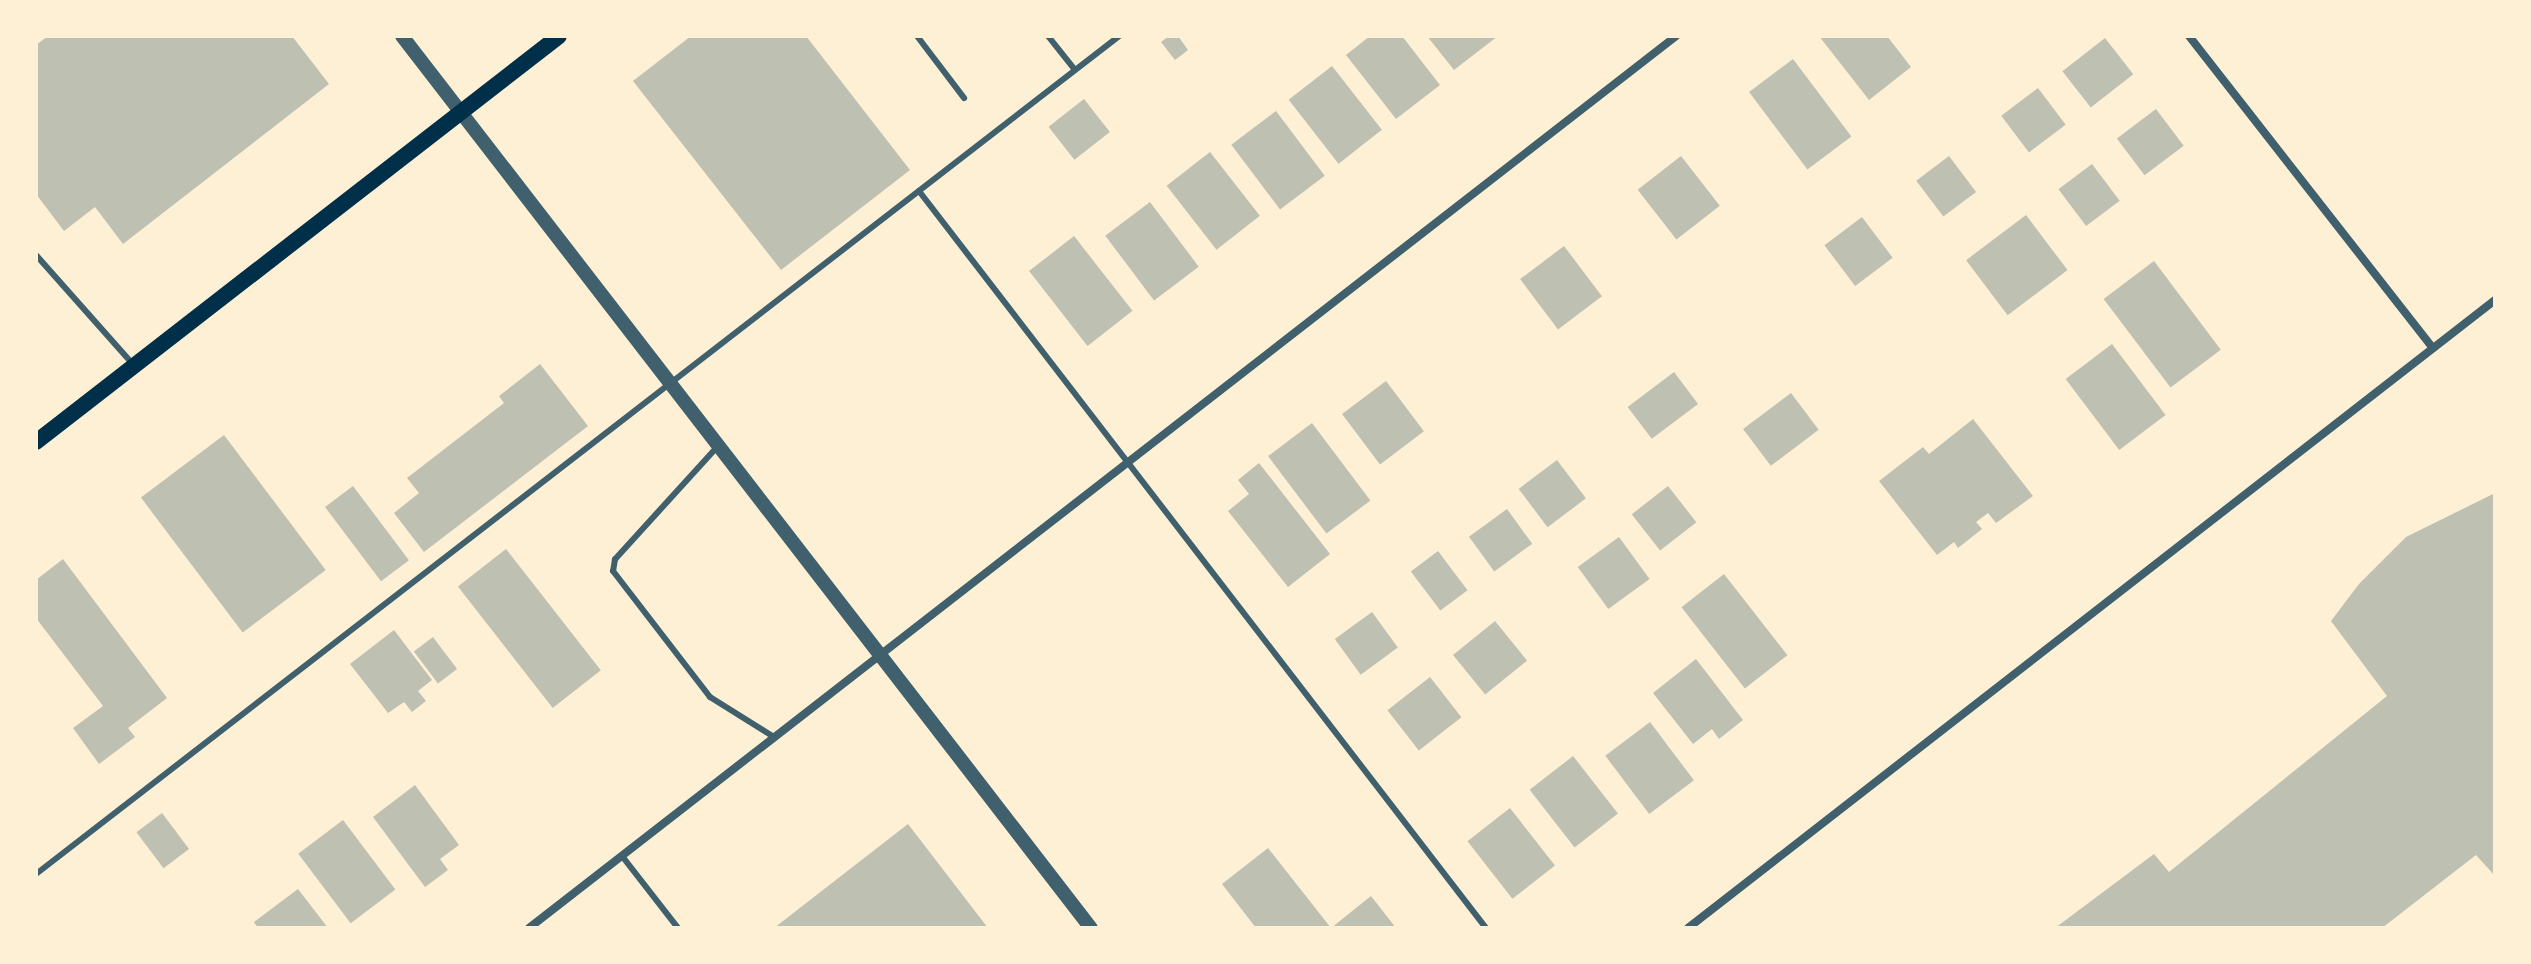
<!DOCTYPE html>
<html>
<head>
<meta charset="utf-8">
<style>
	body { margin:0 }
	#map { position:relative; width:2531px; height:964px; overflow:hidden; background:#fdf0d5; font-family:"Archivo Narrow",sans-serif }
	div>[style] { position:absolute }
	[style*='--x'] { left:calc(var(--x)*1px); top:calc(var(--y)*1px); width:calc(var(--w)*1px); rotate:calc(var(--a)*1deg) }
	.building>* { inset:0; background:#bec0b2; transform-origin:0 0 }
	.service>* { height:6px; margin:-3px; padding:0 3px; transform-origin:3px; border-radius:3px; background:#3f606c }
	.minor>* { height:8px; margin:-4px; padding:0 4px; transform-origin:4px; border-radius:4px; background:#3f606c }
	.tertiary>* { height:14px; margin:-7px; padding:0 7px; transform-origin:7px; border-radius:7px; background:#3f606c }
	.secondary>* { height:16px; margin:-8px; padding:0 8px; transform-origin:8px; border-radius:8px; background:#003049 }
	span { translate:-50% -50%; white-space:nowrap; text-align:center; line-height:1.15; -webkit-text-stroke:6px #fdf0d5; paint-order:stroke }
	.frame { position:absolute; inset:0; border:38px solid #fdf0d5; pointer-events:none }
</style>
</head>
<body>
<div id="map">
	<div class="building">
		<div style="clip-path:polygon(48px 36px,292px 36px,329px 84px,123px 244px,95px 207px,64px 231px,36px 194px,36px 45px)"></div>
		<div style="clip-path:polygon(691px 36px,806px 36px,910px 170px,781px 270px,633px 81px)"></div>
		<div style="clip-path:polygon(1169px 36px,1178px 36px,1188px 50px,1175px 60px,1161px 42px)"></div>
		<div style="clip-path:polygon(1370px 36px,1402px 36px,1440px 85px,1396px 119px,1346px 55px)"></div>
		<div style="clip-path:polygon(1427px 36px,1498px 36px,1454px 70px)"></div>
		<div style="clip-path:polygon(1819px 36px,1887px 36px,1911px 67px,1869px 100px)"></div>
		<div style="left:2105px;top:38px;width:46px;height:54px;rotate:52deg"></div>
		<div style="left:1793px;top:59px;width:97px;height:55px;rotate:53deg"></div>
		<div style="left:1332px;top:66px;width:81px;height:55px;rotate:52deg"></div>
		<div style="left:2038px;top:88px;width:46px;height:46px;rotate:53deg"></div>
		<div style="left:1084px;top:99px;width:42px;height:45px;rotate:52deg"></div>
		<div style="left:2156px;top:109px;width:46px;height:49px;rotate:53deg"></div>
		<div style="left:1276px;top:111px;width:81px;height:56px;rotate:53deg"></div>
		<div style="left:1210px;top:152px;width:81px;height:55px;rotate:52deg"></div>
		<div style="left:1681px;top:156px;width:63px;height:55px;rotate:52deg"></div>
		<div style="left:1949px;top:156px;width:45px;height:41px;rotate:53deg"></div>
		<div style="left:2092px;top:164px;width:46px;height:42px;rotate:53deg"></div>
		<div style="left:1150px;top:202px;width:81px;height:56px;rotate:53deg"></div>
		<div style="left:2026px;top:215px;width:69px;height:75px;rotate:53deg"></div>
		<div style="left:1862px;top:217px;width:51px;height:47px;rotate:53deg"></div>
		<div style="left:1074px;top:236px;width:95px;height:57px;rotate:52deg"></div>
		<div style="left:1564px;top:246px;width:63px;height:55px;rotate:53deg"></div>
		<div style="left:2154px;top:261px;width:111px;height:63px;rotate:53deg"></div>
		<div style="left:2112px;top:344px;width:89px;height:58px;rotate:53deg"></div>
		<div style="clip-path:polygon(540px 364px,588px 426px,424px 552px,394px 513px,419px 493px,407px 478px,504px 403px,499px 396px)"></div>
		<div style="left:1674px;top:372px;width:40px;height:58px;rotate:53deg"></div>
		<div style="left:1386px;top:381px;width:63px;height:55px;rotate:53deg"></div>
		<div style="left:1791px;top:393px;width:46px;height:60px;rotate:53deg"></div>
		<div style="clip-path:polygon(1973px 419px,2033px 496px,1996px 523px,1988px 513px,1976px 522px,1982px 529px,1958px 548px,1954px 542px,1937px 555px,1879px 481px,1923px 447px,1929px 454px)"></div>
		<div style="left:1312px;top:423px;width:97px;height:55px;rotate:53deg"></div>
		<div style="left:224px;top:435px;width:169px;height:104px;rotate:53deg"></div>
		<div style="left:1557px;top:460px;width:48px;height:48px;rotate:53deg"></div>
		<div style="clip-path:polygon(1259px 463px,1330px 554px,1288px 587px,1228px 511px,1249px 494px,1238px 480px)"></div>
		<div style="left:353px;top:486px;width:93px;height:35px;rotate:53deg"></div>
		<div style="left:1668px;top:486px;width:46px;height:46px;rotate:52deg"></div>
		<div style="clip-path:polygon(2495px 493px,2495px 876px,2476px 855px,2382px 928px,2055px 928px,2154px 854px,2169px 872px,2387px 696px,2331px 621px,2359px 584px,2406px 537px)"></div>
		<div style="left:1507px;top:509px;width:43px;height:47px;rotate:54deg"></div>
		<div style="left:1619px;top:537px;width:52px;height:51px;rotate:54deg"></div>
		<div style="left:506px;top:549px;width:154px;height:61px;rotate:52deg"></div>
		<div style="left:1438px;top:551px;width:49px;height:34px;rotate:53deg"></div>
		<div style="clip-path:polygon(63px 559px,167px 698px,128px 728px,135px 737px,99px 764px,73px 728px,103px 706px,36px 618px,36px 580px)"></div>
		<div style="left:1724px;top:574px;width:103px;height:54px;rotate:52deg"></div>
		<div style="left:1372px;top:612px;width:44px;height:46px;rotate:54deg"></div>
		<div style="left:1495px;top:621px;width:51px;height:54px;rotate:51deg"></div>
		<div style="clip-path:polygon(394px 630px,432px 680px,418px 691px,426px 701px,412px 712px,404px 702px,388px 713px,350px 664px)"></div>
		<div style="left:433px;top:637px;width:40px;height:24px;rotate:53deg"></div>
		<div style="clip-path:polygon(1696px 659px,1743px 720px,1719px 739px,1712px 729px,1693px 744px,1653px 693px)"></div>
		<div style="left:1430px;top:677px;width:51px;height:54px;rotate:52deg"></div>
		<div style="left:1650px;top:722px;width:73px;height:56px;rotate:53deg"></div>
		<div style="left:1573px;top:756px;width:73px;height:55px;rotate:52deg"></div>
		<div style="clip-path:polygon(415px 785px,459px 845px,440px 859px,448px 870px,425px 887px,373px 817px)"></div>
		<div style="left:1510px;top:808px;width:73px;height:54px;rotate:52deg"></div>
		<div style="left:162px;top:813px;width:45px;height:32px;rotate:53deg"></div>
		<div style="left:343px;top:820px;width:87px;height:56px;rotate:53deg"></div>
		<div style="clip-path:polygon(908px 824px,988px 928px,774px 928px)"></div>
		<div style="clip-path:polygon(1268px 848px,1331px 928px,1371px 896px,1396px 928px,1256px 928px,1222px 884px)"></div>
		<div style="clip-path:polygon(298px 889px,328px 928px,258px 928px,254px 922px)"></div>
	</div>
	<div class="service">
		<div style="--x:917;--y:36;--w:78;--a:52.8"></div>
		<div style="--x:1048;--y:36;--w:43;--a:51.5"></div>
		<div style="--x:919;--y:191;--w:930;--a:52.43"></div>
		<div style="--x:36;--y:255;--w:144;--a:48.4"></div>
		<div style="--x:718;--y:446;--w:153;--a:132.3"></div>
		<div style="--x:615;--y:559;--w:12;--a:99"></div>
		<div style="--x:613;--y:571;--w:159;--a:52.4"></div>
		<div style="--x:710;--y:697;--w:75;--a:32"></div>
		<div style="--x:622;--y:856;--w:91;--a:52.1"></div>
		<div style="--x:36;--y:874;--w:1369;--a:-37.73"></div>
	</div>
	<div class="minor">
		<div style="--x:2189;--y:36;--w:396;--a:52"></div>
		<div style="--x:529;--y:928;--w:1453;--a:-37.87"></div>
		<div style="--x:1688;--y:928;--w:1023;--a:-37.89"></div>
	</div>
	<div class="tertiary">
		<div style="--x:402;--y:36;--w:1127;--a:52.32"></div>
	</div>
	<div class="secondary">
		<div style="--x:36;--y:442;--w:662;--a:-37.82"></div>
	</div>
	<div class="frame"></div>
</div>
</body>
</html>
